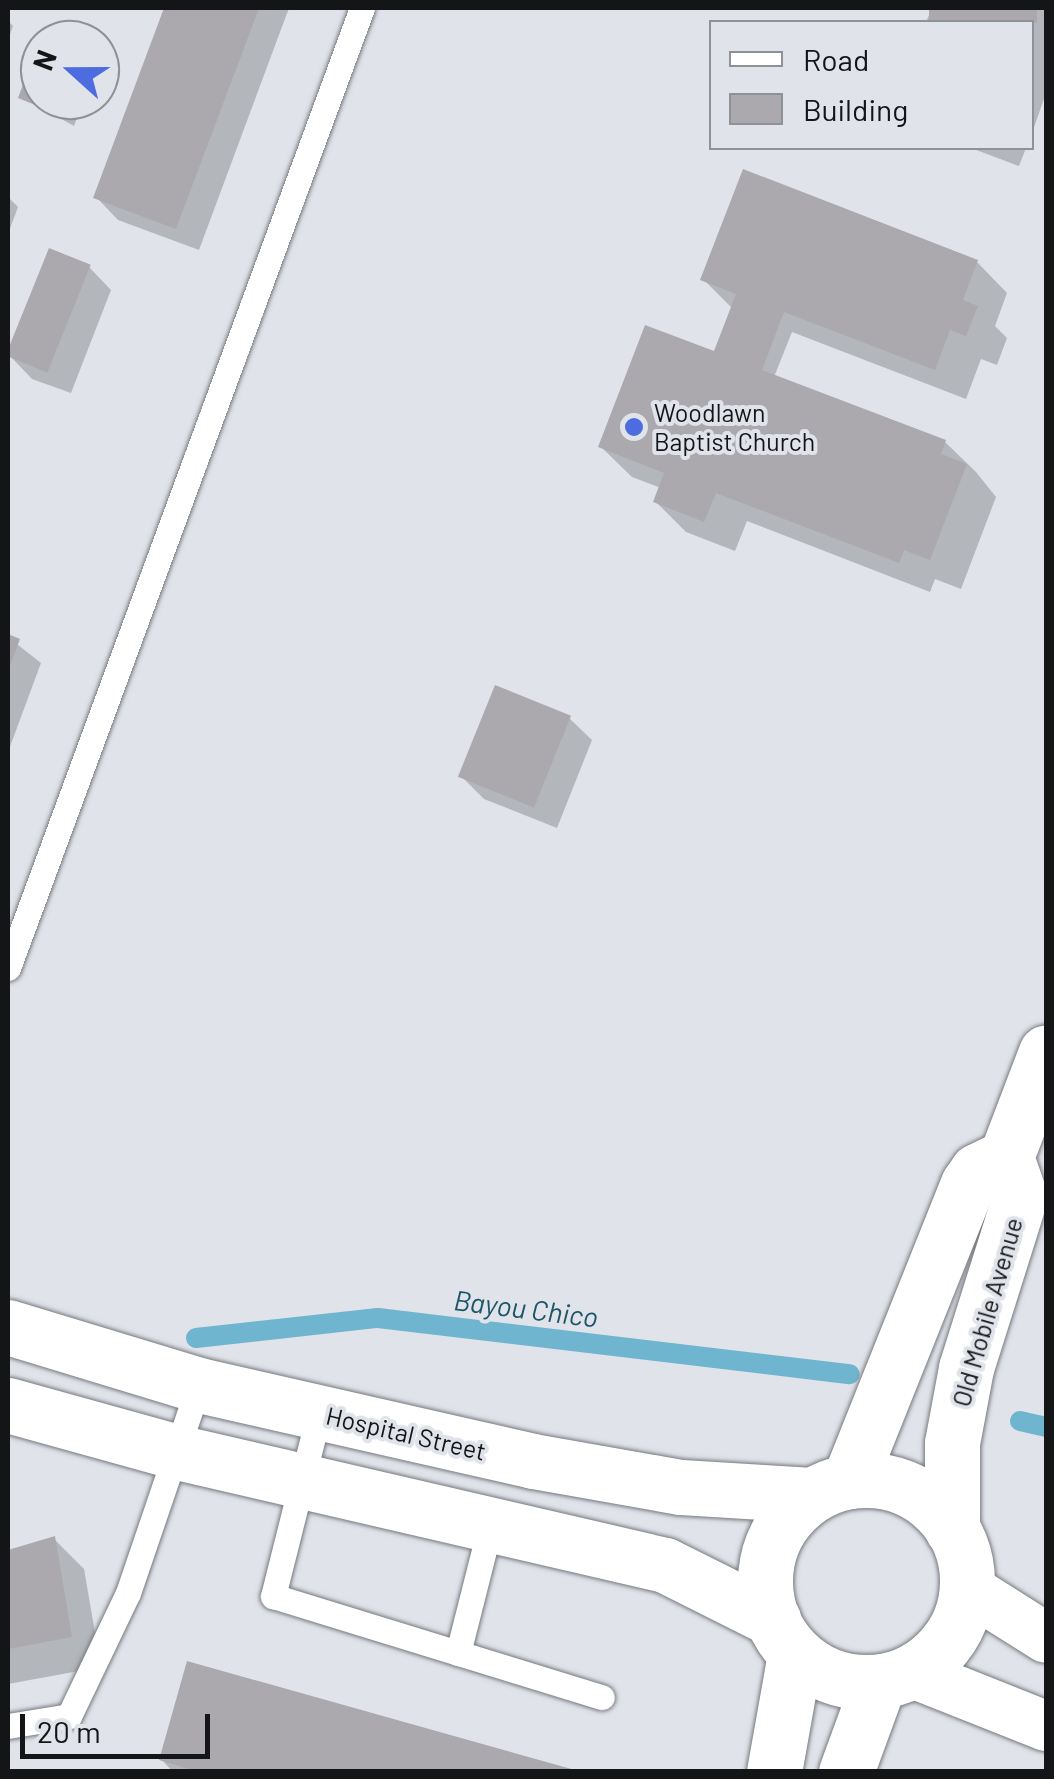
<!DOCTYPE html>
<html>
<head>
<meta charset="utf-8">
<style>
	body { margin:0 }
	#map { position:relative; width:1054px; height:1779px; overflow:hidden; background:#e0e4ea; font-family:Barlow,sans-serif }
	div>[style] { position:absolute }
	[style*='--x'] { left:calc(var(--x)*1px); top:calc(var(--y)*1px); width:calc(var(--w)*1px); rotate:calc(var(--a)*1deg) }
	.shadow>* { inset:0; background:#0003 }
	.stream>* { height:20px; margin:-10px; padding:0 10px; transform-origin:10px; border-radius:10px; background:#70b5cf }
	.building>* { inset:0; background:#aba8ae; transform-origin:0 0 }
	.roads { filter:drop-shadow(0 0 2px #76797f) drop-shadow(0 0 2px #76797f) }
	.lane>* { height:25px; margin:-12.5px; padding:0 12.5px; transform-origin:12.5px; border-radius:12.5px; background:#fff }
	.street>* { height:50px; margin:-25px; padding:0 25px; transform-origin:25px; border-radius:25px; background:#fff }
	.secondary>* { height:55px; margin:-27.5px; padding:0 27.5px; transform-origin:27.5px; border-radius:27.5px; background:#fff }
	.secondary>.ring { margin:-27.5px; padding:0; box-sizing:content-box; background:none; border:55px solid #fff; border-radius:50% }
	.dots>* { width:28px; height:28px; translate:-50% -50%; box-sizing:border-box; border:5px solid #e0e4ea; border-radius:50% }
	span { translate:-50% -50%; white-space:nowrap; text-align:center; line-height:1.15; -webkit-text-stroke:8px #e0e4ea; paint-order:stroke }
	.poi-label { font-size:25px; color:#131517 }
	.left { translate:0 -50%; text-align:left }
	.street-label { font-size:25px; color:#131517 }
	.water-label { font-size:28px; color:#1d5568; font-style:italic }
	.frame { position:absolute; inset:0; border:10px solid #131517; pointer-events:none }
	.legend { position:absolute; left:709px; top:20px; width:325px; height:130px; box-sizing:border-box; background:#e0e4ea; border:2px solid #8e9196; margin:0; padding:12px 18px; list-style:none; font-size:30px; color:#131517 }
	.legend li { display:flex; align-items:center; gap:20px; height:50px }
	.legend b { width:50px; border:2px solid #8e9196 }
	.north { position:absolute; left:20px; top:20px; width:100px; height:100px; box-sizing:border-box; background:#e0e4ea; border:2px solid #8e9196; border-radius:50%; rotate:291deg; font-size:28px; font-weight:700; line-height:40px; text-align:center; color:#131517 }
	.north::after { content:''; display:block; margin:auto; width:35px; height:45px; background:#4d6ce0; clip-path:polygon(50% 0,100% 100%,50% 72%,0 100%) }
	.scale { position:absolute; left:20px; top:1714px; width:190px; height:45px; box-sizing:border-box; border:5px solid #131517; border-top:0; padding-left:12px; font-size:30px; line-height:35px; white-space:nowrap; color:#131517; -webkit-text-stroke:8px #e0e4ea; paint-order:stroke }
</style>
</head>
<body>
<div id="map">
	<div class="shadow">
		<div style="clip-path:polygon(167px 8px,289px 8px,199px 250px,118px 220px,96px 197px)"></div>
		<div style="clip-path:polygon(932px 8px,1046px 8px,1046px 93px,1032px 133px,1032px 22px,926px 22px)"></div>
		<div style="clip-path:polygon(8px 21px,13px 26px,8px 40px)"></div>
		<div style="clip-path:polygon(40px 65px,40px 100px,84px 100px,74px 126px,21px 97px)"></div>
		<div style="clip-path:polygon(971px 148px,1026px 148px,1019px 166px)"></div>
		<div style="clip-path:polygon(8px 197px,18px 207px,8px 234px)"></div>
		<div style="clip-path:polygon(977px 262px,1007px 293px,995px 326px,1007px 338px,997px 365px,981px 359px,966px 399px,792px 332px,774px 377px,945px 442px,976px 472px,996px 497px,961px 589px,935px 579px,930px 592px,747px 521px,735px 551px,686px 532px,656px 502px,661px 488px,632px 477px,601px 447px,715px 354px,733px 309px,703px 279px)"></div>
		<div style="clip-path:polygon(89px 267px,111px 290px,71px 393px,32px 379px,10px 356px)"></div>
		<div style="clip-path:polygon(8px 637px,41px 663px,8px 752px)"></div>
		<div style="clip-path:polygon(569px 718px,592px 740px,557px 828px,484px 799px,461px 776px)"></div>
		<div style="clip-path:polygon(54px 1539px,84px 1569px,101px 1667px,8px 1684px,8px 1553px)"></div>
		<div style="clip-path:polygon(161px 1759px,570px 1772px,173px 1772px)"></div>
	</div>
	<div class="stream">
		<div style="--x:196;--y:1338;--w:183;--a:-6.3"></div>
		<div style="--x:378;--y:1318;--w:475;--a:6.8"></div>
		<div style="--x:1020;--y:1421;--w:27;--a:13"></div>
	</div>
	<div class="building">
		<div style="clip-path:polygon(164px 8px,259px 8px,176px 229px,93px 198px)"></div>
		<div style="left:929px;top:8px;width:108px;height:15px"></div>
		<div style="clip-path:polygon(32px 60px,40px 63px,40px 100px,69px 100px,62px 116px,18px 98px)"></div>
		<div style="clip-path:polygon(743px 169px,978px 260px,963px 300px,978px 306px,966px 336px,950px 330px,935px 370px,784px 312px,762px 370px,946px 440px,941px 454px,967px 464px,930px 560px,904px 550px,899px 563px,716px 493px,704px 522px,653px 502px,664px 473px,598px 447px,645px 325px,714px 351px,736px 294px,700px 280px)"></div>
		<div style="left:49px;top:248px;width:45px;height:116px;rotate:22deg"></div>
		<div style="clip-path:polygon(8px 634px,20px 639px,8px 671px)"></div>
		<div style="left:495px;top:685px;width:82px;height:99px;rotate:22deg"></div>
		<div style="clip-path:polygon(55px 1536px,72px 1637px,8px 1649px,8px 1550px)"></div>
		<div style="clip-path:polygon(187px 1661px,575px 1770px,575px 1772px,199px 1772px,159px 1760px)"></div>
	</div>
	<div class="roads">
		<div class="lane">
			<div style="--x:8;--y:968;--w:1023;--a:-69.76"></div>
			<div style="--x:319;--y:1413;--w:189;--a:104.1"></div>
			<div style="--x:273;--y:1596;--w:344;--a:17.1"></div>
			<div style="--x:458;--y:1653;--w:134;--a:-75.8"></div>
			<div style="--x:8;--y:1726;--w:62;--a:-9.3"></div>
			<div style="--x:69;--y:1716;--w:136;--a:-64.4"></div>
			<div style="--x:128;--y:1593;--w:220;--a:-71.2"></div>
		</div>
		<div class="street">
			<div style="--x:967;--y:1588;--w:93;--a:32.3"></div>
			<div style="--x:915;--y:1674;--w:141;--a:21.7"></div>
		</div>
		<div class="secondary">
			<div style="--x:8;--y:1327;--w:200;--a:16.9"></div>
			<div style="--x:199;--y:1385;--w:343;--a:12.8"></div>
			<div style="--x:533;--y:1461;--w:150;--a:10"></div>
			<div style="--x:681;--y:1487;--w:131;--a:3.5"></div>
			<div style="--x:8;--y:1405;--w:175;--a:15.5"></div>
			<div style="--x:177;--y:1452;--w:501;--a:13.04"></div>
			<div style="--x:665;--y:1565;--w:121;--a:26.6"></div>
			<div class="ring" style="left:765px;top:1480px;width:147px;height:147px"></div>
			<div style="--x:849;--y:1481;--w:320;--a:-68.2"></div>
			<div style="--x:968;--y:1184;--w:16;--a:-55"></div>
			<div style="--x:977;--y:1171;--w:32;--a:-26"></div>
			<div style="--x:1006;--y:1157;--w:112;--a:-69.1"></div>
			<div style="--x:952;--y:1529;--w:86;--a:-90"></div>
			<div style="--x:952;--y:1443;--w:76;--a:-79.4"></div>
			<div style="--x:966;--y:1368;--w:179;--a:-72.5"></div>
			<div style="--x:1020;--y:1197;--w:42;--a:-109.3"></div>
			<div style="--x:774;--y:1772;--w:120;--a:-79.9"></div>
			<div style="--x:846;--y:1772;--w:96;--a:-69.9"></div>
		</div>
	</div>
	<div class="dots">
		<div style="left:634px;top:427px;background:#4d6ce0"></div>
	</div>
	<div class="poi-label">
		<span class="left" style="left:654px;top:427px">Woodlawn<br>Baptist Church</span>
	</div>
	<div class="street-label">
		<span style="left:987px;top:1312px;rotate:-74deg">Old Mobile Avenue</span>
		<span style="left:406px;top:1433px;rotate:13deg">Hospital Street</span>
	</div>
	<div class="water-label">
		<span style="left:526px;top:1308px;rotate:7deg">Bayou Chico</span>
	</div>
	<div class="frame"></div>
	<ul class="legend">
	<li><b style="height:12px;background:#fff"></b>Road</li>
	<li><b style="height:28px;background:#aba8ae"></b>Building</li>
	</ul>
	<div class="north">N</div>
	<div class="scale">20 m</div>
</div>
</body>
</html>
